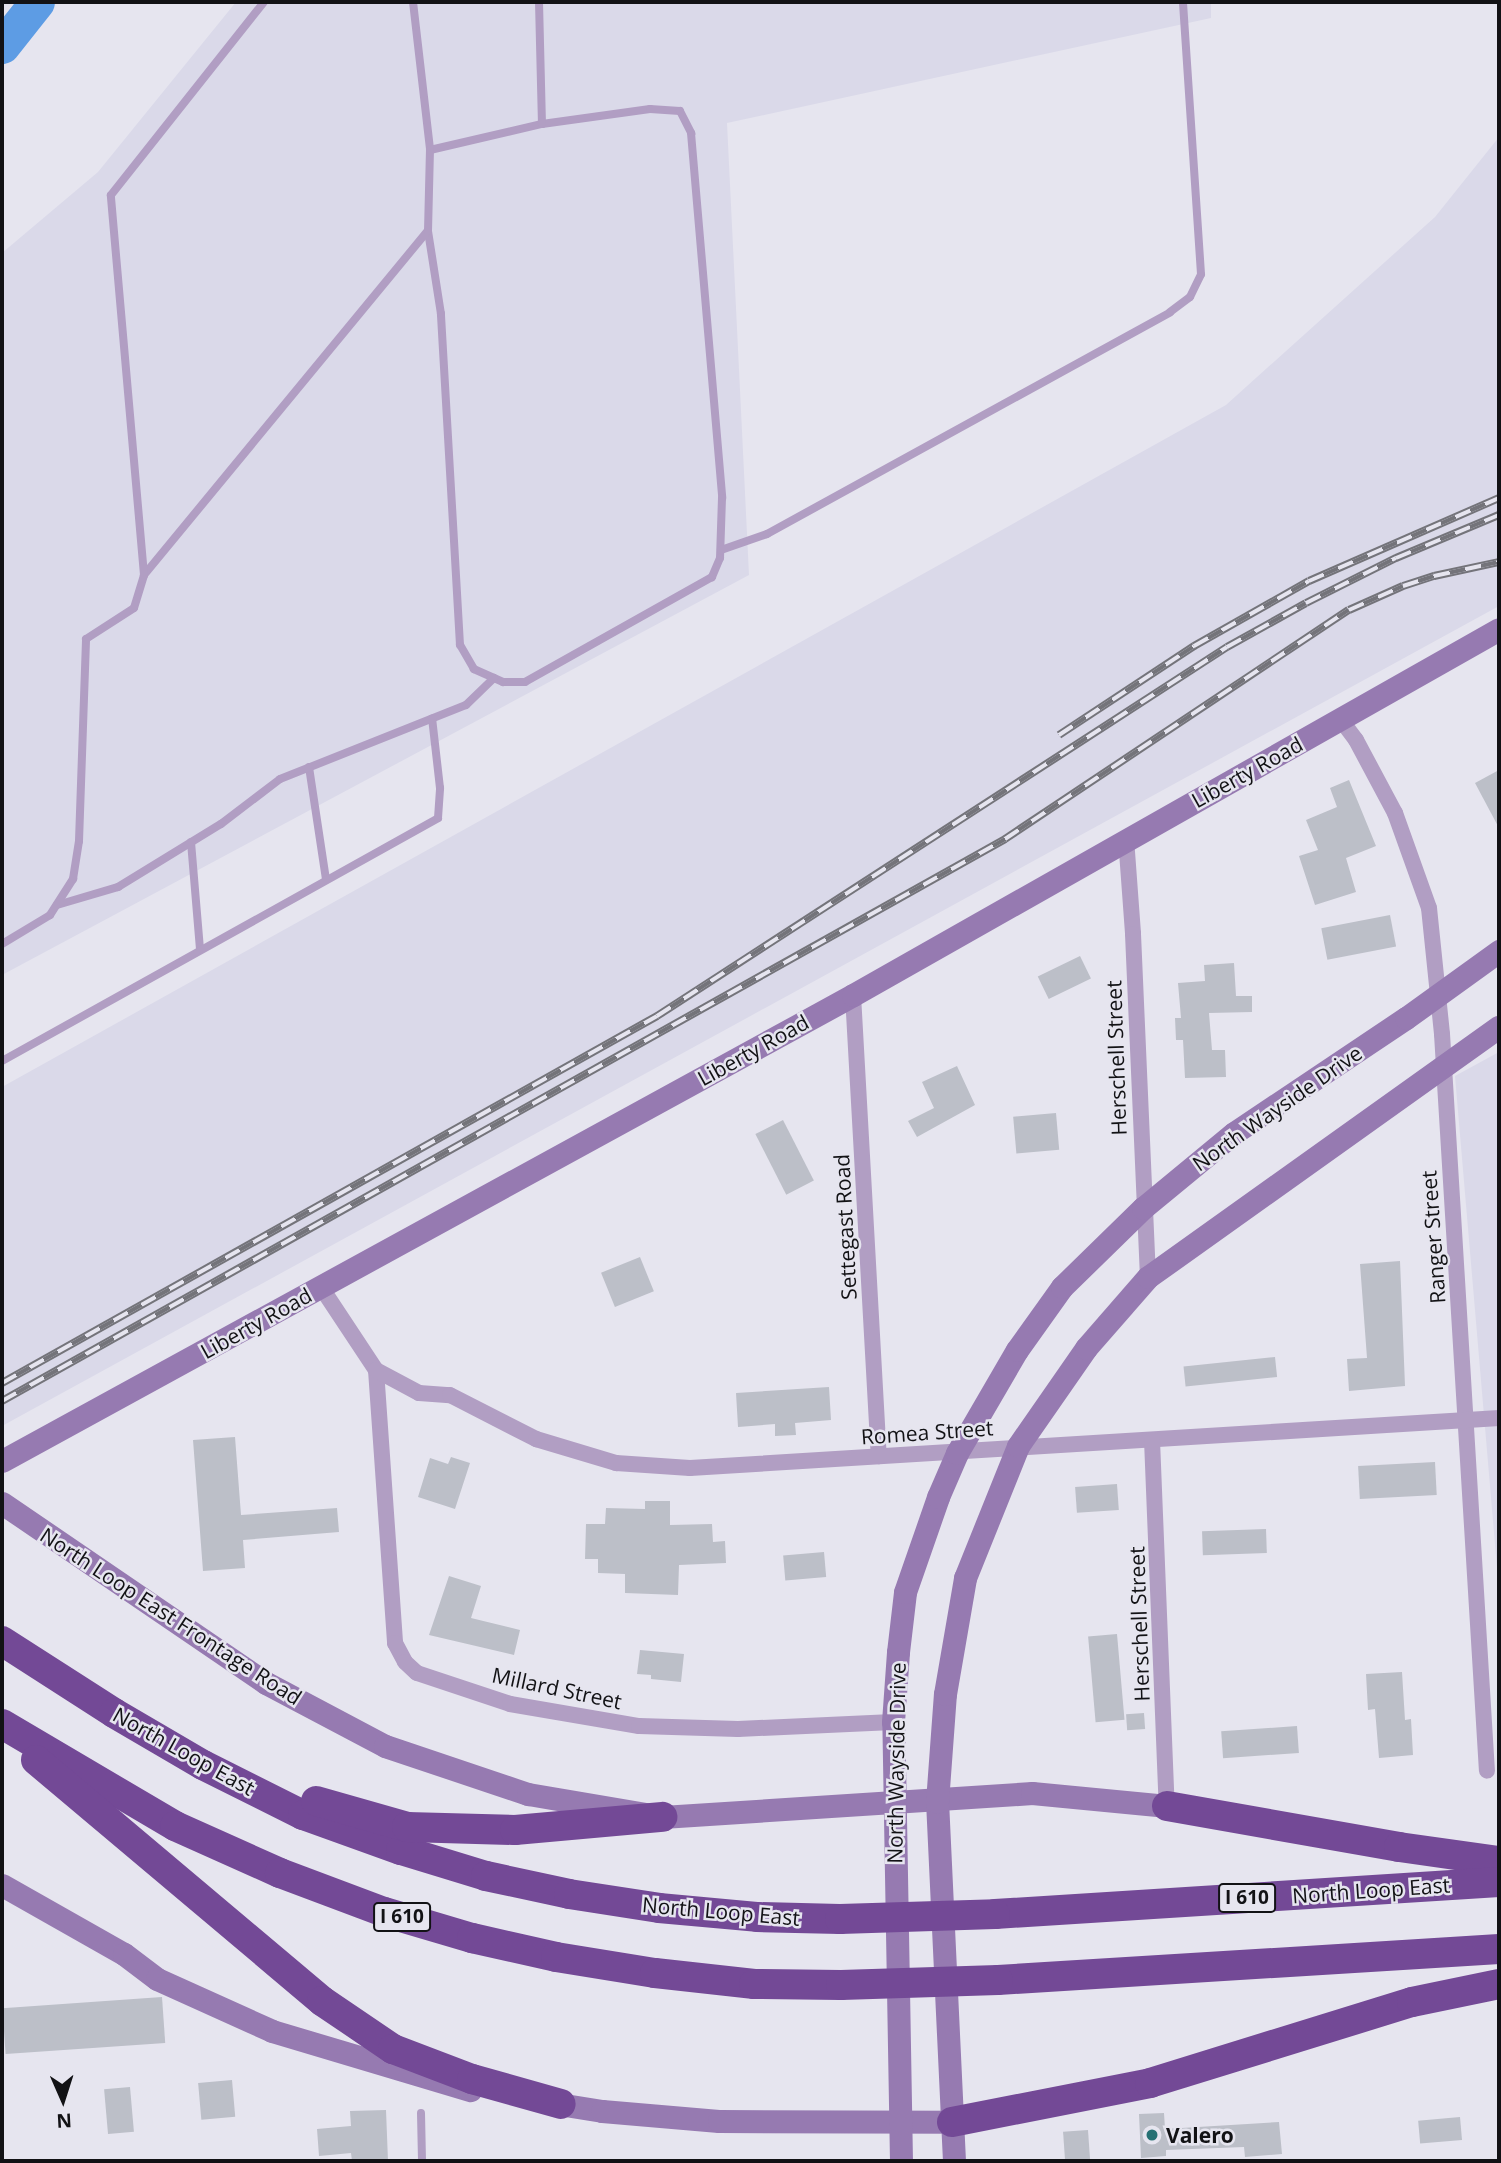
<!DOCTYPE html>
<html>
<head>
<meta charset="utf-8">
<style>
	body { margin:0 }
	#map { position:relative; width:1501px; height:2163px; overflow:hidden; background:#e6e5ef; font-family:"Open Sans",sans-serif }
	div>[style] { position:absolute }
	[style*='--x'] { left:calc(var(--x)*1px); top:calc(var(--y)*1px); width:calc(var(--w)*1px); rotate:calc(var(--a)*1deg) }
	.built>* { inset:0; background:#dad9e9 }
	.river>* { height:35px; margin:-17.5px; padding:0 17.5px; transform-origin:17.5px; border-radius:17.5px; background:#5d9ce4 }
	.building>* { inset:0; background:#bcbfc8; transform-origin:0 0 }
	.service>* { height:8px; margin:-4px; padding:0 4px; transform-origin:4px; border-radius:4px; background:#b19ec3 }
	.minor>* { height:16px; margin:-8px; padding:0 8px; transform-origin:8px; border-radius:8px; background:#b19ec3 }
	.secondary>* { height:23px; margin:-11.5px; padding:0 11.5px; transform-origin:11.5px; border-radius:11.5px; background:#967ab1 }
	.motorway>* { height:30px; margin:-15px; padding:0 15px; transform-origin:15px; border-radius:15px; background:#734996 }
	.rail>* { height:8px; margin-top:-4px; transform-origin:0; background:repeating-linear-gradient(90deg,#e6e5ef 0 16px,#74747a 0 32px); box-sizing:border-box; border-block:2px solid #74747a }
	.motorway-bridge>* { height:30px; margin:-15px; padding:0 15px; transform-origin:15px; border-radius:15px; background:#734996 }
	.dots>* { width:19px; height:19px; translate:-50% -50%; box-sizing:border-box; border:4px solid #e6e5ef; border-radius:50% }
	span { translate:-50% -50%; white-space:nowrap; text-align:center; line-height:1.15; -webkit-text-stroke:5px #e6e5ef; paint-order:stroke }
	.shield-label span { padding:2px 5px; background:#e6e5ef; border:2px solid; border-radius:5px; -webkit-text-stroke-width:0 }
	.shield-label { font-size:19px; color:#121215; font-weight:700 }
	.street-label { font-size:21px; color:#121215 }
	.poi-label { font-size:21px; color:#121215; font-weight:700 }
	.left { translate:0 -50%; text-align:left }
	.frame { position:absolute; inset:0; border:4px solid #121215; pointer-events:none }
	.north { position:absolute; left:28px; top:2065px; width:70px; height:70px; -webkit-text-stroke:5px #e6e5ef; paint-order:stroke; rotate:177deg; font-size:19px; font-weight:700; line-height:28px; text-align:center; color:#121215 }
	.north::after { content:''; display:block; margin:auto; width:24px; height:32px; background:#121215; clip-path:polygon(50% 0,100% 100%,50% 72%,0 100%) }
</style>
</head>
<body>
<div id="map">
	<div class="built">
		<div style="clip-path:polygon(236px 2px,1211px 2px,1211px 18px,727px 123px,749px 575px,2px 975px,2px 253px,98px 172px)"></div>
		<div style="clip-path:polygon(1499px 137px,1499px 606px,2px 1426px,2px 1087px,1226px 405px,1435px 217px)"></div>
		<div style="clip-path:polygon(1499px 1052px,1499px 1591px,1455px 1076px)"></div>
	</div>
	<div class="river">
		<div style="--x:2;--y:46;--w:56;--a:-51.5"></div>
	</div>
	<div class="building">
		<div style="clip-path:polygon(1499px 770px,1499px 828px,1475px 783px)"></div>
		<div style="clip-path:polygon(1349px 780px,1376px 846px,1346px 858px,1356px 892px,1315px 905px,1299px 856px,1318px 850px,1306px 820px,1337px 807px,1330px 788px)"></div>
		<div style="left:1390px;top:915px;width:32px;height:70px;rotate:79deg"></div>
		<div style="left:1080px;top:956px;width:25px;height:47px;rotate:64deg"></div>
		<div style="clip-path:polygon(1234px 963px,1236px 996px,1252px 996px,1252px 1012px,1209px 1013px,1212px 1050px,1225px 1050px,1226px 1077px,1185px 1078px,1183px 1040px,1176px 1040px,1175px 1018px,1181px 1018px,1178px 983px,1205px 981px,1204px 965px)"></div>
		<div style="clip-path:polygon(957px 1066px,975px 1105px,917px 1137px,908px 1121px,934px 1108px,922px 1082px)"></div>
		<div style="left:1056px;top:1113px;width:37px;height:43px;rotate:85deg"></div>
		<div style="left:783px;top:1120px;width:68px;height:31px;rotate:63deg"></div>
		<div style="left:640px;top:1257px;width:37px;height:42px;rotate:68deg"></div>
		<div style="clip-path:polygon(1400px 1261px,1405px 1386px,1349px 1391px,1347px 1359px,1367px 1358px,1360px 1264px)"></div>
		<div style="left:1275px;top:1357px;width:20px;height:92px;rotate:84deg"></div>
		<div style="clip-path:polygon(829px 1387px,831px 1420px,795px 1423px,796px 1435px,775px 1436px,775px 1424px,738px 1427px,736px 1393px)"></div>
		<div style="clip-path:polygon(235px 1437px,241px 1515px,337px 1508px,339px 1532px,243px 1540px,245px 1568px,203px 1571px,193px 1440px)"></div>
		<div style="clip-path:polygon(451px 1457px,470px 1463px,455px 1509px,418px 1497px,430px 1458px,448px 1464px)"></div>
		<div style="left:1435px;top:1462px;width:33px;height:77px;rotate:87deg"></div>
		<div style="left:1117px;top:1484px;width:26px;height:42px;rotate:86deg"></div>
		<div style="clip-path:polygon(645px 1501px,670px 1501px,670px 1525px,712px 1524px,713px 1542px,725px 1541px,726px 1563px,679px 1565px,678px 1595px,625px 1593px,625px 1574px,598px 1573px,598px 1559px,585px 1559px,586px 1524px,605px 1524px,606px 1508px,645px 1509px)"></div>
		<div style="left:1266px;top:1529px;width:24px;height:64px;rotate:88deg"></div>
		<div style="left:824px;top:1552px;width:25px;height:41px;rotate:85deg"></div>
		<div style="clip-path:polygon(449px 1576px,481px 1586px,471px 1618px,520px 1630px,514px 1655px,429px 1635px)"></div>
		<div style="left:1117px;top:1634px;width:86px;height:29px;rotate:85deg"></div>
		<div style="clip-path:polygon(640px 1650px,684px 1654px,681px 1682px,651px 1679px,651px 1675px,637px 1674px)"></div>
		<div style="clip-path:polygon(1402px 1672px,1405px 1720px,1411px 1719px,1413px 1755px,1379px 1758px,1375px 1709px,1368px 1710px,1366px 1674px)"></div>
		<div style="left:1144px;top:1713px;width:16px;height:18px;rotate:86deg"></div>
		<div style="left:1297px;top:1726px;width:27px;height:76px;rotate:86deg"></div>
		<div style="left:162px;top:1997px;width:46px;height:160px;rotate:86deg"></div>
		<div style="left:232px;top:2080px;width:37px;height:34px;rotate:85deg"></div>
		<div style="left:130px;top:2087px;width:45px;height:26px;rotate:85deg"></div>
		<div style="clip-path:polygon(386px 2110px,388px 2161px,352px 2161px,351px 2153px,319px 2156px,317px 2129px,351px 2126px,350px 2111px)"></div>
		<div style="clip-path:polygon(1164px 2113px,1165px 2129px,1279px 2122px,1282px 2154px,1245px 2157px,1244px 2147px,1166px 2150px,1166px 2156px,1141px 2158px,1139px 2114px)"></div>
		<div style="left:1460px;top:2117px;width:23px;height:42px;rotate:85deg"></div>
		<div style="left:1088px;top:2130px;width:31px;height:25px;rotate:86deg"></div>
	</div>
	<div class="service">
		<div style="--x:413;--y:2;--w:149;--a:83.4"></div>
		<div style="--x:430;--y:150;--w:115;--a:-13.1"></div>
		<div style="--x:542;--y:124;--w:109;--a:-7.9"></div>
		<div style="--x:650;--y:109;--w:30;--a:4"></div>
		<div style="--x:680;--y:111;--w:25;--a:63"></div>
		<div style="--x:691;--y:133;--w:366;--a:85.1"></div>
		<div style="--x:722;--y:498;--w:60;--a:91.9"></div>
		<div style="--x:720;--y:558;--w:21;--a:113"></div>
		<div style="--x:712;--y:577;--w:214;--a:150.7"></div>
		<div style="--x:525;--y:682;--w:22;--a:180"></div>
		<div style="--x:503;--y:682;--w:32;--a:-156"></div>
		<div style="--x:474;--y:669;--w:28;--a:-120"></div>
		<div style="--x:460;--y:645;--w:332;--a:-93.3"></div>
		<div style="--x:441;--y:314;--w:84;--a:-98.9"></div>
		<div style="--x:539;--y:2;--w:122;--a:88.6"></div>
		<div style="--x:721;--y:550;--w:49;--a:-19.2"></div>
		<div style="--x:767;--y:534;--w:460;--a:-28.8"></div>
		<div style="--x:1170;--y:312;--w:25;--a:-37"></div>
		<div style="--x:1190;--y:297;--w:25;--a:-64"></div>
		<div style="--x:1201;--y:274;--w:273;--a:-93.8"></div>
		<div style="--x:144;--y:575;--w:446;--a:-50.5"></div>
		<div style="--x:428;--y:231;--w:81;--a:-88.6"></div>
		<div style="--x:309;--y:767;--w:113;--a:81.4"></div>
		<div style="--x:191;--y:842;--w:108;--a:85.2"></div>
		<div style="--x:57;--y:905;--w:64;--a:-16.4"></div>
		<div style="--x:118;--y:887;--w:121;--a:-31.5"></div>
		<div style="--x:221;--y:824;--w:74;--a:-37.3"></div>
		<div style="--x:280;--y:779;--w:200;--a:-21.7"></div>
		<div style="--x:466;--y:705;--w:39;--a:-44"></div>
		<div style="--x:2;--y:944;--w:56;--a:-31.1"></div>
		<div style="--x:50;--y:915;--w:43;--a:-57.4"></div>
		<div style="--x:73;--y:879;--w:38;--a:-81"></div>
		<div style="--x:79;--y:841;--w:202;--a:-88"></div>
		<div style="--x:86;--y:639;--w:57;--a:-32.9"></div>
		<div style="--x:134;--y:608;--w:34;--a:-73"></div>
		<div style="--x:144;--y:575;--w:381;--a:-95"></div>
		<div style="--x:111;--y:195;--w:246;--a:-51.6"></div>
		<div style="--x:2;--y:1061;--w:499;--a:-29.1"></div>
		<div style="--x:438;--y:818;--w:30;--a:-86"></div>
		<div style="--x:440;--y:788;--w:70;--a:-96.5"></div>
		<div style="--x:421;--y:2113;--w:48;--a:88.8"></div>
	</div>
	<div class="minor">
		<div style="--x:1341;--y:720;--w:25;--a:53"></div>
		<div style="--x:1356;--y:740;--w:83;--a:61.9"></div>
		<div style="--x:1395;--y:813;--w:101;--a:70.3"></div>
		<div style="--x:1429;--y:908;--w:127;--a:84.1"></div>
		<div style="--x:1442;--y:1034;--w:738;--a:86.51"></div>
		<div style="--x:1126;--y:838;--w:96;--a:85.8"></div>
		<div style="--x:1133;--y:934;--w:343;--a:87.5"></div>
		<div style="--x:853;--y:995;--w:462;--a:86.8"></div>
		<div style="--x:321;--y:1287;--w:100;--a:56.5"></div>
		<div style="--x:376;--y:1370;--w:274;--a:86"></div>
		<div style="--x:395;--y:1643;--w:21;--a:62"></div>
		<div style="--x:405;--y:1662;--w:16;--a:43"></div>
		<div style="--x:417;--y:1673;--w:98;--a:18.4"></div>
		<div style="--x:510;--y:1704;--w:131;--a:9.7"></div>
		<div style="--x:639;--y:1726;--w:99;--a:1.7"></div>
		<div style="--x:738;--y:1729;--w:155;--a:-2.6"></div>
		<div style="--x:376;--y:1370;--w:49;--a:28.1"></div>
		<div style="--x:419;--y:1393;--w:31;--a:4"></div>
		<div style="--x:450;--y:1395;--w:97;--a:27.1"></div>
		<div style="--x:536;--y:1439;--w:84;--a:16.7"></div>
		<div style="--x:616;--y:1463;--w:74;--a:3.9"></div>
		<div style="--x:690;--y:1468;--w:811;--a:-3.54"></div>
		<div style="--x:1152;--y:1440;--w:366;--a:87.7"></div>
	</div>
	<div class="secondary">
		<div style="--x:2;--y:1461;--w:970;--a:-28.7"></div>
		<div style="--x:853;--y:995;--w:742;--a:-29.53"></div>
		<div style="--x:2;--y:1503;--w:320;--a:34.3"></div>
		<div style="--x:266;--y:1683;--w:135;--a:27.9"></div>
		<div style="--x:385;--y:1746;--w:151;--a:18.6"></div>
		<div style="--x:528;--y:1794;--w:136;--a:9.7"></div>
		<div style="--x:662;--y:1817;--w:371;--a:-3.7"></div>
		<div style="--x:1032;--y:1793;--w:136;--a:5.5"></div>
		<div style="--x:2;--y:1885;--w:140;--a:29.5"></div>
		<div style="--x:124;--y:1954;--w:41;--a:37.1"></div>
		<div style="--x:157;--y:1979;--w:126;--a:24.3"></div>
		<div style="--x:272;--y:2031;--w:207;--a:16.6"></div>
		<div style="--x:546;--y:2102;--w:57;--a:9.1"></div>
		<div style="--x:602;--y:2111;--w:117;--a:4.9"></div>
		<div style="--x:719;--y:2121;--w:233;--a:0.2"></div>
		<div style="--x:901;--y:2161;--w:439;--a:-91"></div>
		<div style="--x:893;--y:1722;--w:70;--a:-85.9"></div>
		<div style="--x:898;--y:1652;--w:60;--a:-83.3"></div>
		<div style="--x:905;--y:1592;--w:101;--a:-70.8"></div>
		<div style="--x:938;--y:1497;--w:48;--a:-66.6"></div>
		<div style="--x:957;--y:1453;--w:119;--a:-59.8"></div>
		<div style="--x:1017;--y:1350;--w:77;--a:-54.5"></div>
		<div style="--x:1062;--y:1287;--w:113;--a:-44.3"></div>
		<div style="--x:1143;--y:1208;--w:118;--a:-39.5"></div>
		<div style="--x:1234;--y:1133;--w:207;--a:-33.8"></div>
		<div style="--x:1406;--y:1018;--w:115;--a:-35.8"></div>
		<div style="--x:954;--y:2161;--w:359;--a:-92.7"></div>
		<div style="--x:937;--y:1802;--w:108;--a:-85.8"></div>
		<div style="--x:945;--y:1694;--w:118;--a:-80.2"></div>
		<div style="--x:965;--y:1578;--w:142;--a:-68.1"></div>
		<div style="--x:1018;--y:1446;--w:119;--a:-55.2"></div>
		<div style="--x:1086;--y:1348;--w:94;--a:-48.9"></div>
		<div style="--x:1148;--y:1277;--w:431;--a:-35.5"></div>
	</div>
	<div class="motorway">
		<div style="--x:2;--y:1641;--w:133;--a:32.7"></div>
		<div style="--x:114;--y:1713;--w:103;--a:30.3"></div>
		<div style="--x:203;--y:1765;--w:112;--a:26.6"></div>
		<div style="--x:303;--y:1815;--w:104;--a:19.7"></div>
		<div style="--x:401;--y:1850;--w:89;--a:17"></div>
		<div style="--x:486;--y:1876;--w:85;--a:12.2"></div>
		<div style="--x:569;--y:1894;--w:91;--a:8.8"></div>
		<div style="--x:659;--y:1908;--w:98;--a:5.2"></div>
		<div style="--x:757;--y:1917;--w:83;--a:1.4"></div>
		<div style="--x:2;--y:1724;--w:201;--a:30.5"></div>
		<div style="--x:175;--y:1826;--w:115;--a:24.1"></div>
		<div style="--x:280;--y:1873;--w:111;--a:20.6"></div>
		<div style="--x:384;--y:1912;--w:92;--a:16.5"></div>
		<div style="--x:472;--y:1938;--w:86;--a:12.7"></div>
		<div style="--x:556;--y:1957;--w:100;--a:9.2"></div>
		<div style="--x:655;--y:1973;--w:100;--a:6.3"></div>
		<div style="--x:754;--y:1984;--w:87;--a:0.7"></div>
		<div style="--x:36;--y:1760;--w:374;--a:40.1"></div>
		<div style="--x:322;--y:2001;--w:86;--a:34.1"></div>
		<div style="--x:393;--y:2049;--w:85;--a:20.8"></div>
		<div style="--x:472;--y:2079;--w:92;--a:15.7"></div>
		<div style="--x:316;--y:1801;--w:95;--a:15.9"></div>
		<div style="--x:407;--y:1827;--w:108;--a:1.6"></div>
		<div style="--x:515;--y:1830;--w:148;--a:-5.1"></div>
		<div style="--x:1167;--y:1806;--w:236;--a:10"></div>
		<div style="--x:1399;--y:1847;--w:101;--a:8"></div>
		<div style="--x:995;--y:1914;--w:505;--a:-3.63"></div>
		<div style="--x:998;--y:1980;--w:502;--a:-3.54"></div>
		<div style="--x:952;--y:2122;--w:202;--a:-11.1"></div>
		<div style="--x:1150;--y:2083;--w:274;--a:-17.2"></div>
		<div style="--x:1412;--y:2002;--w:89;--a:-11.7"></div>
	</div>
	<div class="rail">
		<div style="--x:1059;--y:735;--w:162;--a:-33.4"></div>
		<div style="--x:1194;--y:646;--w:132;--a:-29.5"></div>
		<div style="--x:1309;--y:581;--w:207;--a:-23.6"></div>
		<div style="--x:2;--y:1383;--w:751;--a:-29.26"></div>
		<div style="--x:657;--y:1016;--w:679;--a:-32.92"></div>
		<div style="--x:1227;--y:647;--w:90;--a:-29.1"></div>
		<div style="--x:1306;--y:603;--w:101;--a:-26.6"></div>
		<div style="--x:1396;--y:558;--w:112;--a:-22.7"></div>
		<div style="--x:2;--y:1401;--w:1150;--a:-29.26"></div>
		<div style="--x:1005;--y:839;--w:413;--a:-33.7"></div>
		<div style="--x:1349;--y:610;--w:59;--a:-24"></div>
		<div style="--x:1403;--y:586;--w:33;--a:-18"></div>
		<div style="--x:1434;--y:576;--w:66;--a:-12.2"></div>
	</div>
	<div class="motorway-bridge">
		<div style="--x:840;--y:1919;--w:155;--a:-1.8"></div>
		<div style="--x:841;--y:1985;--w:157;--a:-1.8"></div>
	</div>
	<div class="dots">
		<div style="left:1152px;top:2135px;background:#267174"></div>
	</div>
	<div class="shield-label">
		<span style="left:1247px;top:1898px">I 610</span>
		<span style="left:402px;top:1917px">I 610</span>
	</div>
	<div class="street-label">
		<span style="left:1247px;top:772px;rotate:-29deg">Liberty Road</span>
		<span style="left:753px;top:1050px;rotate:-29deg">Liberty Road</span>
		<span style="left:1116px;top:1058px;rotate:-92deg">Herschell Street</span>
		<span style="left:1277px;top:1108px;rotate:-35deg">North Wayside Drive</span>
		<span style="left:845px;top:1227px;rotate:-93deg">Settegast Road</span>
		<span style="left:1433px;top:1237px;rotate:-94deg">Ranger Street</span>
		<span style="left:256px;top:1323px;rotate:-29deg">Liberty Road</span>
		<span style="left:927px;top:1432px;rotate:-4deg">Romea Street</span>
		<span style="left:171px;top:1616px;rotate:33deg">North Loop East Frontage Road</span>
		<span style="left:1139px;top:1624px;rotate:-92deg">Herschell Street</span>
		<span style="left:557px;top:1688px;rotate:12deg">Millard Street</span>
		<span style="left:184px;top:1751px;rotate:29deg">North Loop East</span>
		<span style="left:896px;top:1763px;rotate:-89deg">North Wayside Drive</span>
		<span style="left:1371px;top:1890px;rotate:-4deg">North Loop East</span>
		<span style="left:721px;top:1911px;rotate:5deg">North Loop East</span>
	</div>
	<div class="poi-label">
		<span class="left" style="left:1166px;top:2135px">Valero</span>
	</div>
	<div class="frame"></div>
	<div class="north">N</div>
</div>
</body>
</html>
